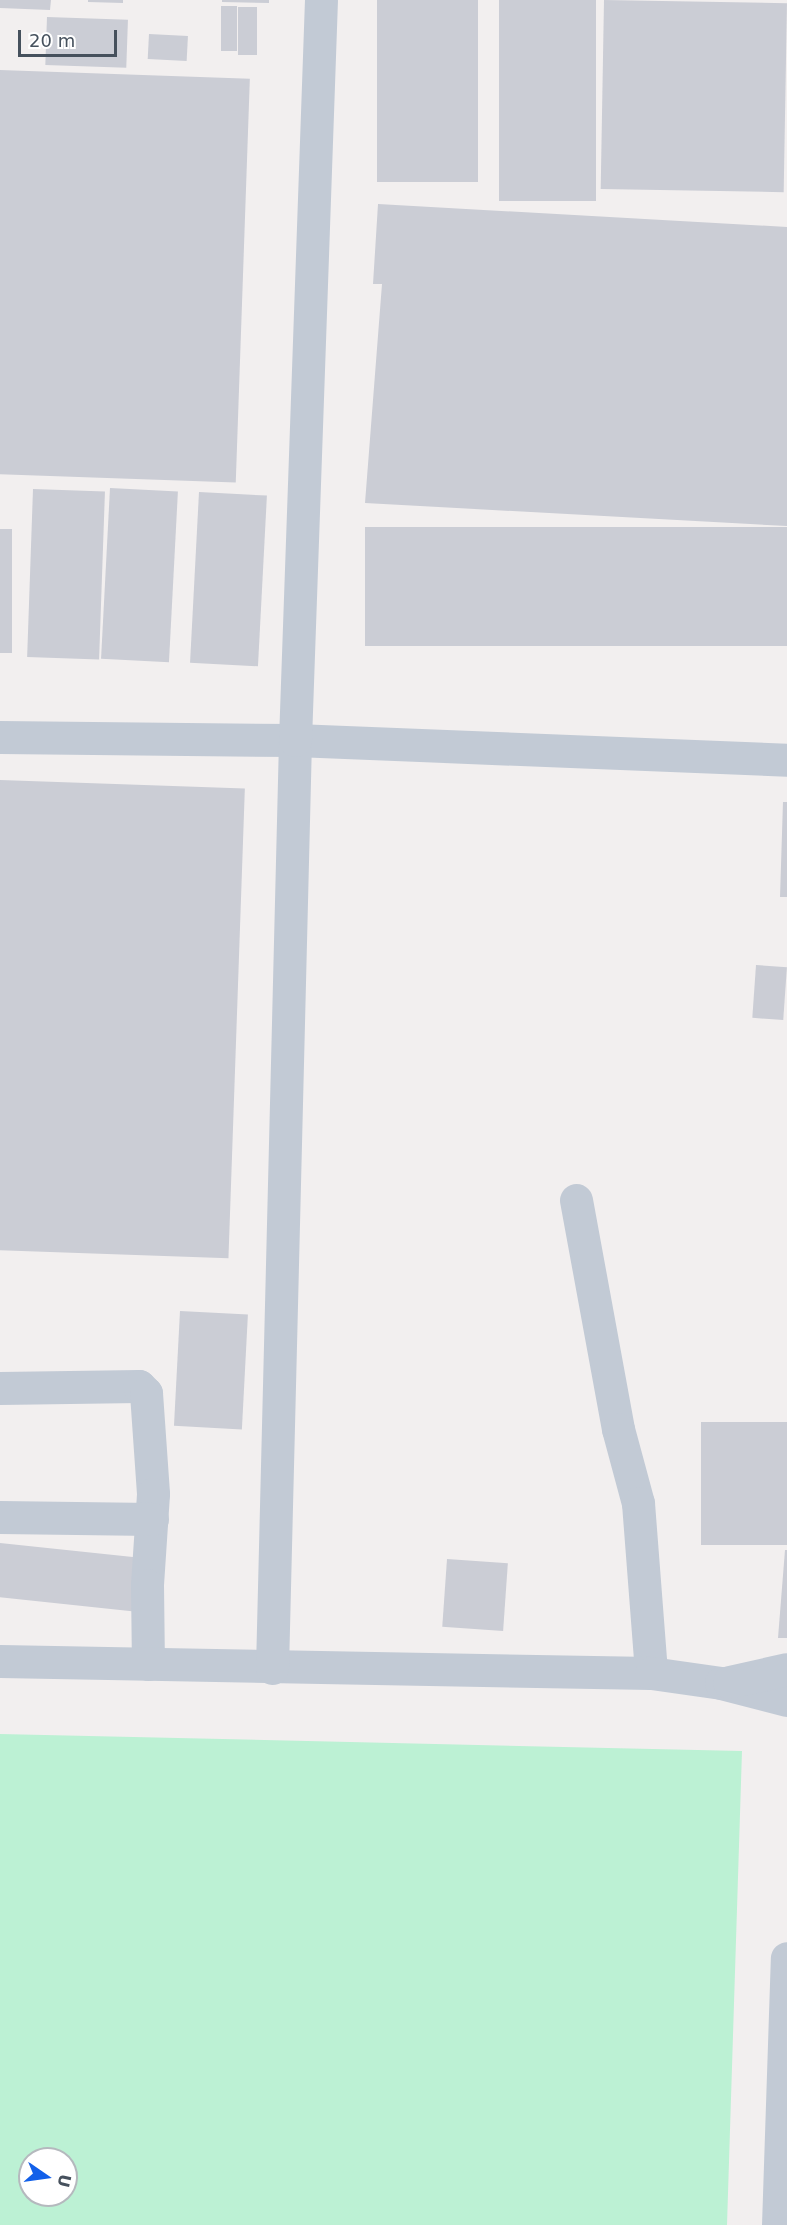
<!DOCTYPE html>
<html>
<head>
<meta charset="utf-8">
<style>
	body { margin:0 }
	#map { position:relative; width:787px; height:2225px; overflow:hidden; background:#f2efef; font-family:"DejaVu Sans",sans-serif }
	div>[style] { position:absolute }
	[style*='--x'] { left:calc(var(--x)*1px); top:calc(var(--y)*1px); width:calc(var(--w)*1px); rotate:calc(var(--a)*1deg) }
	.green>* { inset:0; background:#bcf1d4 }
	.building>* { inset:0; background:#cbcdd5; transform-origin:0 0 }
	.minor>* { height:33px; margin:-16.5px; padding:0 16.5px; transform-origin:16.5px; border-radius:16.5px; background:#c2cad5 }
	span { translate:-50% -50%; white-space:nowrap; text-align:center; line-height:1.15; -webkit-text-stroke:4.5px #fff; paint-order:stroke }
	.north { position:absolute; left:18px; top:2147px; width:60px; height:60px; box-sizing:border-box; background:#fff; border:2px solid #b5b9be; border-radius:50%; rotate:103deg; font-size:16px; font-weight:700; line-height:24px; text-align:center; color:#46515d }
	.north::after { content:''; display:block; margin:auto; width:21px; height:27px; background:#1260e9; clip-path:polygon(50% 0,100% 100%,50% 72%,0 100%) }
	.scale { position:absolute; left:18px; top:30px; width:99px; height:27px; box-sizing:border-box; border:3px solid #46515d; border-top:0; padding-left:8px; font-size:18px; line-height:21px; white-space:nowrap; color:#46515d; -webkit-text-stroke:4px #fff; paint-order:stroke }
</style>
</head>
<body>
<div id="map">
	<div class="green">
		<div style="clip-path:polygon(evenodd,0 1734px,742px 1751px,727px 2225px,0 2225px,0 1734px,30px 2159px,66px 2159px,66px 2195px,30px 2195px,30px 2159px)"></div>
	</div>
	<div class="building">
		<div style="clip-path:polygon(0 0,51px 0,50px 10px,0 8px)"></div>
		<div style="clip-path:polygon(88px 0,123px 0,123px 3px,88px 2px)"></div>
		<div style="clip-path:polygon(222px 0,269px 0,269px 3px,222px 2px)"></div>
		<div style="left:377px;top:0;width:101px;height:182px"></div>
		<div style="left:499px;top:0;width:97px;height:201px"></div>
		<div style="left:604px;top:0;width:183px;height:189px;rotate:1deg"></div>
		<div style="left:221px;top:6px;width:16px;height:45px"></div>
		<div style="left:238px;top:7px;width:19px;height:48px"></div>
		<div style="left:47px;top:17px;width:81px;height:48px;rotate:2deg"></div>
		<div style="left:149px;top:34px;width:39px;height:25px;rotate:3deg"></div>
		<div style="left:0;top:70px;width:250px;height:404px;rotate:2deg"></div>
		<div style="clip-path:polygon(378px 204px,787px 227px,787px 526px,365px 503px,382px 284px,373px 284px)"></div>
		<div style="left:110px;top:488px;width:68px;height:171px;rotate:3deg"></div>
		<div style="left:33px;top:489px;width:72px;height:168px;rotate:2deg"></div>
		<div style="left:199px;top:492px;width:68px;height:171px;rotate:3deg"></div>
		<div style="left:787px;top:527px;width:119px;height:422px;rotate:90deg"></div>
		<div style="left:0;top:529px;width:12px;height:124px"></div>
		<div style="left:0;top:780px;width:245px;height:470px;rotate:2deg"></div>
		<div style="clip-path:polygon(783px 802px,787px 802px,787px 897px,780px 897px)"></div>
		<div style="left:756px;top:965px;width:31px;height:53px;rotate:4deg"></div>
		<div style="left:180px;top:1311px;width:68px;height:115px;rotate:3deg"></div>
		<div style="left:787px;top:1422px;width:123px;height:86px;rotate:90deg"></div>
		<div style="left:0;top:1543px;width:143px;height:54px;rotate:6deg"></div>
		<div style="clip-path:polygon(785px 1550px,787px 1550px,787px 1638px,778px 1638px)"></div>
		<div style="left:447px;top:1559px;width:61px;height:68px;rotate:4deg"></div>
	</div>
	<div class="minor">
		<div style="--x:0;--y:737;--w:295;--a:0.6"></div>
		<div style="--x:295;--y:740;--w:492;--a:2.3"></div>
		<div style="--x:576;--y:1200;--w:233;--a:79.6"></div>
		<div style="--x:618;--y:1429;--w:77;--a:74.9"></div>
		<div style="--x:638;--y:1503;--w:170;--a:85.6"></div>
		<div style="--x:0;--y:1388;--w:139;--a:-0.8"></div>
		<div style="--x:139;--y:1386;--w:10;--a:45"></div>
		<div style="--x:146;--y:1393;--w:101;--a:86"></div>
		<div style="--x:153;--y:1494;--w:91;--a:93.8"></div>
		<div style="--x:147;--y:1585;--w:79;--a:89.3"></div>
		<div style="--x:0;--y:1517;--w:152;--a:0.8"></div>
		<div style="--x:0;--y:1661;--w:651;--a:1.06"></div>
		<div style="--x:651;--y:1673;--w:71;--a:8.1"></div>
		<div style="--x:721;--y:1683;--w:68;--a:14.4"></div>
		<div style="--x:272;--y:1668;--w:928;--a:-88.58"></div>
		<div style="--x:295;--y:740;--w:740;--a:-87.99"></div>
		<div style="--x:729;--y:1682;--w:59;--a:-12.6"></div>
		<div style="--x:778;--y:2225;--w:267;--a:-88.1"></div>
	</div>
	<div class="north">U</div>
	<div class="scale">20 m</div>
</div>
</body>
</html>
